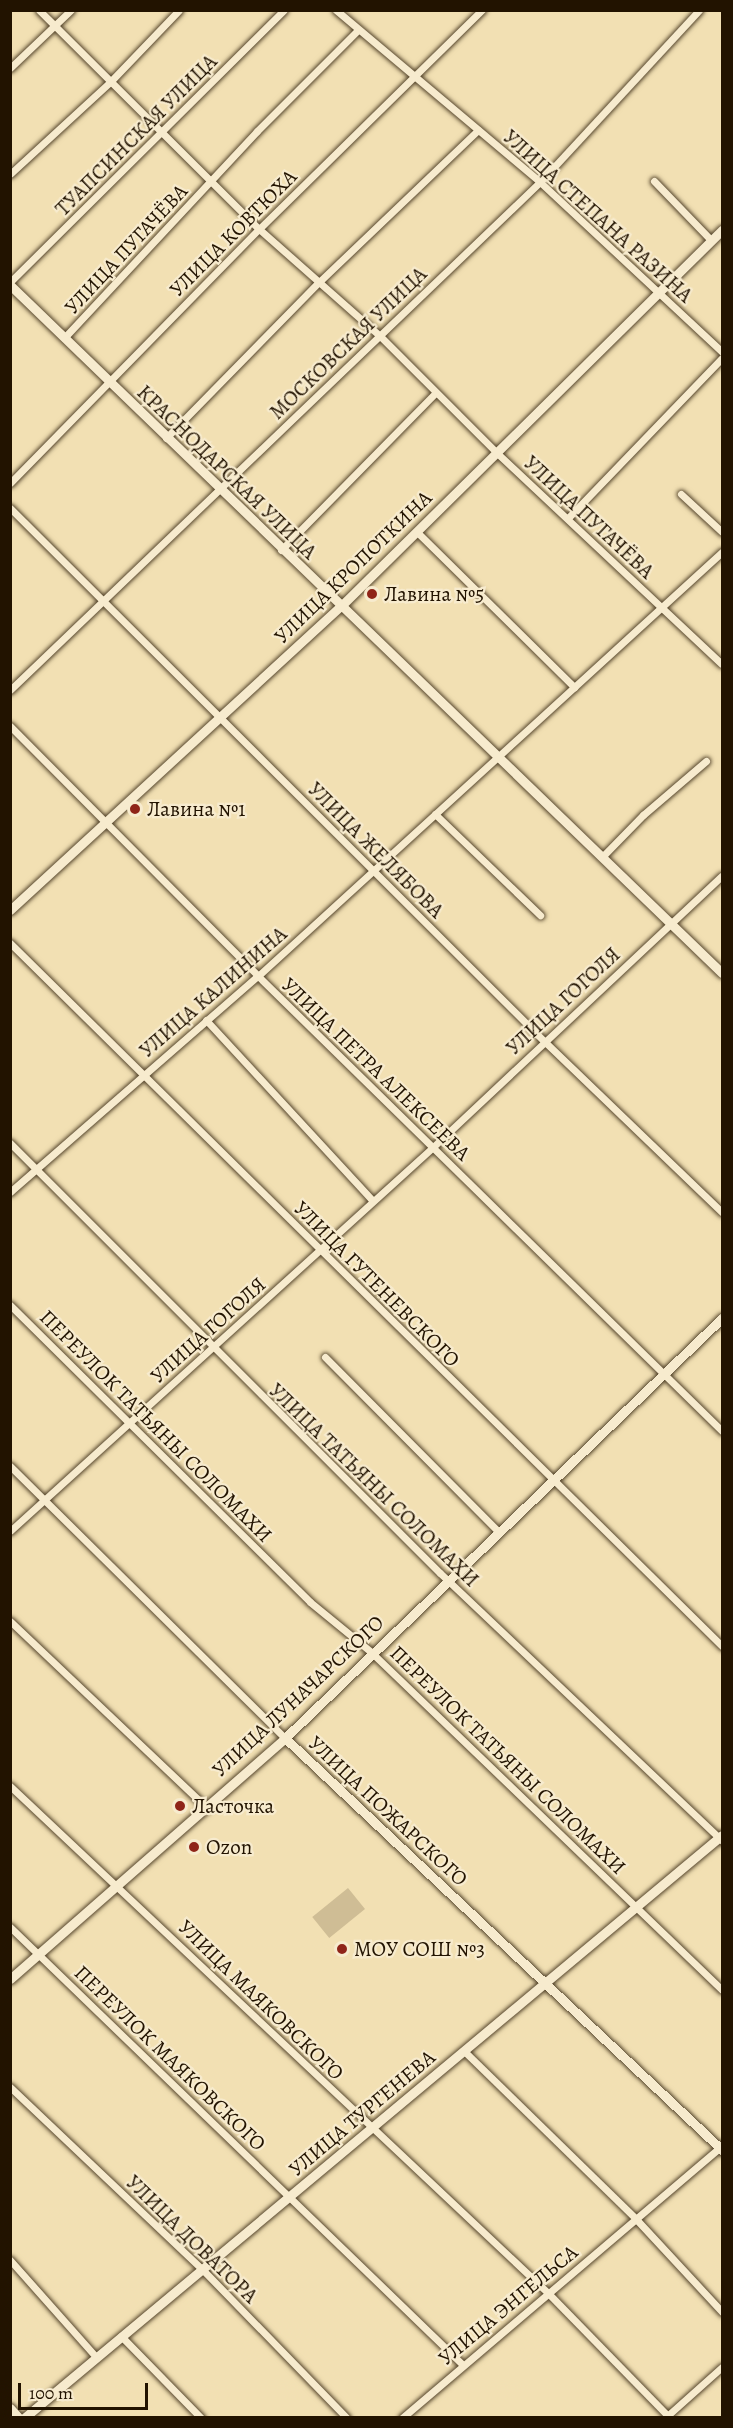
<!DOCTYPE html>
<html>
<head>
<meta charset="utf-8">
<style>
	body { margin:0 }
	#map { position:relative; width:733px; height:2428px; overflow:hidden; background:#f2e0b3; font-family:Alegreya,serif }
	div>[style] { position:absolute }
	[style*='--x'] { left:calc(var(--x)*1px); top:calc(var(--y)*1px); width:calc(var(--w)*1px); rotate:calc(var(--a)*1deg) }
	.green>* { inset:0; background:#cfbd95; transform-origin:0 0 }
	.roads { filter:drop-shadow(0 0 2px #56462d) drop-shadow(0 0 2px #56462d) }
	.street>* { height:7px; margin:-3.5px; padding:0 3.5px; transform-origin:3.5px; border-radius:3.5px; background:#f7ebce }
	.secondary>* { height:9px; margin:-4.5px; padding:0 4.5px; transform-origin:4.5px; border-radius:4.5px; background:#f7ebce }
	.dots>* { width:16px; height:16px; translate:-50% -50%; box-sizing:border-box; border:3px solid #f7ebce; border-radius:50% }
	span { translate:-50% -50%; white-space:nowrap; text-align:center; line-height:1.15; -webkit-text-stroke:4.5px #f7ebce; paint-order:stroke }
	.street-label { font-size:21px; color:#221300 }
	.poi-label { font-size:21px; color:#221300 }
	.left { translate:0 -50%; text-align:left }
	.frame { position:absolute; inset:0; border:12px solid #221300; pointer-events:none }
	.scale { position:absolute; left:18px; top:2383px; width:130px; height:27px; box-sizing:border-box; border:3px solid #221300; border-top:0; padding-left:8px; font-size:18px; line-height:21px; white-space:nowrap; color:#221300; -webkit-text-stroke:4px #f7ebce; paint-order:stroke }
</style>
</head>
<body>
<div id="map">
	<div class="green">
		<div style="left:348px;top:1888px;width:27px;height:46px;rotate:51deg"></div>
	</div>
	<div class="roads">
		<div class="street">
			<div style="--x:39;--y:10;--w:310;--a:44.9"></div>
			<div style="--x:259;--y:229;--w:162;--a:41.5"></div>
			<div style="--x:380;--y:336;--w:165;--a:45"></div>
			<div style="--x:497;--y:453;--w:308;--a:43.2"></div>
			<div style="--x:336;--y:10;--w:267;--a:40.1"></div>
			<div style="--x:540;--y:182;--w:249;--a:43"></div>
			<div style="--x:10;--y:68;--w:84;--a:-43.6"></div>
			<div style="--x:10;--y:174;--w:137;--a:-42.6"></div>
			<div style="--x:111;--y:81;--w:98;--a:-46.2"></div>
			<div style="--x:654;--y:181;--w:83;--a:46"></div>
			<div style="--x:10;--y:282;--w:386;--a:-44.8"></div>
			<div style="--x:64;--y:338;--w:283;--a:-47"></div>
			<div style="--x:257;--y:131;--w:141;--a:-45"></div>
			<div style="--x:166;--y:438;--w:219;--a:-45.6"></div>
			<div style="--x:319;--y:282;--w:220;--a:-43.7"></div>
			<div style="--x:10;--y:483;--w:356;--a:-45.6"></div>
			<div style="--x:259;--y:229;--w:313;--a:-44.5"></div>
			<div style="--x:681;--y:494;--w:56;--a:42.8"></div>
			<div style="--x:10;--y:508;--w:754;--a:44.95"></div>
			<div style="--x:544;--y:1041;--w:247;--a:43.9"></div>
			<div style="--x:568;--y:518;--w:222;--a:-46.1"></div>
			<div style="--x:417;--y:532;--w:221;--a:44.6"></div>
			<div style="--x:281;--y:550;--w:221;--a:-45.5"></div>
			<div style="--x:10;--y:690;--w:734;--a:-43.79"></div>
			<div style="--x:540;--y:182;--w:234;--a:-47.2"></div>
			<div style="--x:10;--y:726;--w:352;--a:45.2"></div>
			<div style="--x:258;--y:976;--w:650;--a:44.44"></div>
			<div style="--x:435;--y:814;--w:146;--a:43.9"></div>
			<div style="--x:602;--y:857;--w:59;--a:-45.7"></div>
			<div style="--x:643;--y:815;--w:83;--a:-40.6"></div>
			<div style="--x:10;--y:943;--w:1001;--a:44.64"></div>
			<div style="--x:206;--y:1020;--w:246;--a:47.3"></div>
			<div style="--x:10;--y:1143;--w:608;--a:45"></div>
			<div style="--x:440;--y:1573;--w:389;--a:43.5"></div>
			<div style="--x:10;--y:1192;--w:329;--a:-41.1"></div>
			<div style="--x:258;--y:976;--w:629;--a:-42.42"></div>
			<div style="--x:10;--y:1305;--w:422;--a:44.7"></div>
			<div style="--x:310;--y:1602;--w:79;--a:39.3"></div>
			<div style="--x:371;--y:1652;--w:487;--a:43.9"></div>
			<div style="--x:325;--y:1357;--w:247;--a:45.2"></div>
			<div style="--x:10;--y:1466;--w:387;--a:44.7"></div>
			<div style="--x:10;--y:1531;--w:571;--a:-42.23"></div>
			<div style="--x:433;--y:1147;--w:396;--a:-43.2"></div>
			<div style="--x:10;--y:1621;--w:270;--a:43.5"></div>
			<div style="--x:10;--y:1786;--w:739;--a:43.3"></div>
			<div style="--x:548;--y:2293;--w:172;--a:45.7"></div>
			<div style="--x:10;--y:1927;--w:629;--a:44.03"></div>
			<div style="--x:464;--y:2051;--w:240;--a:44.3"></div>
			<div style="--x:636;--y:2219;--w:127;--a:47.2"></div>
			<div style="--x:10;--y:2087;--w:263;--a:43.5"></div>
			<div style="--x:201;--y:2268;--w:209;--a:45.8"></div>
			<div style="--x:10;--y:2260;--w:130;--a:48.4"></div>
			<div style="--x:121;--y:2336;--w:115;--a:45.7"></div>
			<div style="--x:666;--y:2417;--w:75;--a:-41.8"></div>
			<div style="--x:402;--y:2418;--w:420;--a:-40.4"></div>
		</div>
		<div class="secondary">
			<div style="--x:10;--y:285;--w:990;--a:44.02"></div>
			<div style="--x:10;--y:910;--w:448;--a:-42.6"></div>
			<div style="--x:340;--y:607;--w:537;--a:-44.62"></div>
			<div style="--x:285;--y:1738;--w:601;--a:43.31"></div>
			<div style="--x:10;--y:1979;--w:366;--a:-41.2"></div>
			<div style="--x:285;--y:1738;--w:606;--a:-43.86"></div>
			<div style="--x:10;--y:2408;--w:13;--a:48"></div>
			<div style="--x:24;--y:2418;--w:909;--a:-39.87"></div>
		</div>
	</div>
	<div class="dots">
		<div style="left:372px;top:594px;background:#8f2418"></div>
		<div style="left:135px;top:809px;background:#8f2418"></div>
		<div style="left:180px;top:1806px;background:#8f2418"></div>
		<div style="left:194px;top:1847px;background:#8f2418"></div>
		<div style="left:342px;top:1949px;background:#8f2418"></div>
	</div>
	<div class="street-label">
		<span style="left:136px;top:135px;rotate:-45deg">ТУАПСИНСКАЯ УЛИЦА</span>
		<span style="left:598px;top:216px;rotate:42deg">УЛИЦА СТЕПАНА РАЗИНА</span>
		<span style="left:233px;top:233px;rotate:-45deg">УЛИЦА КОВТЮХА</span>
		<span style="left:126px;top:249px;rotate:-47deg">УЛИЦА ПУГАЧЁВА</span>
		<span style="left:348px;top:343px;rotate:-44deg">МОСКОВСКАЯ УЛИЦА</span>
		<span style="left:227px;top:472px;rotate:44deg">КРАСНОДАРСКАЯ УЛИЦА</span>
		<span style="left:589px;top:517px;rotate:43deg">УЛИЦА ПУГАЧЁВА</span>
		<span style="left:353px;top:567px;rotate:-44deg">УЛИЦА КРОПОТКИНА</span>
		<span style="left:376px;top:850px;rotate:45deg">УЛИЦА ЖЕЛЯБОВА</span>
		<span style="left:213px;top:992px;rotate:-41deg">УЛИЦА КАЛИНИНА</span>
		<span style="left:563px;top:1001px;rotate:-43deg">УЛИЦА ГОГОЛЯ</span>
		<span style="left:376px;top:1069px;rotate:44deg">УЛИЦА ПЕТРА АЛЕКСЕЕВА</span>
		<span style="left:377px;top:1284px;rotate:45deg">УЛИЦА ГУТЕНЕВСКОГО</span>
		<span style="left:208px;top:1330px;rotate:-42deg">УЛИЦА ГОГОЛЯ</span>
		<span style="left:156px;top:1426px;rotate:45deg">ПЕРЕУЛОК ТАТЬЯНЫ СОЛОМАХИ</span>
		<span style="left:374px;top:1485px;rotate:44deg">УЛИЦА ТАТЬЯНЫ СОЛОМАХИ</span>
		<span style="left:298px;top:1696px;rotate:-43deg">УЛИЦА ЛУНАЧАРСКОГО</span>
		<span style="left:508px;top:1760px;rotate:44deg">ПЕРЕУЛОК ТАТЬЯНЫ СОЛОМАХИ</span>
		<span style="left:388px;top:1811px;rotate:43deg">УЛИЦА ПОЖАРСКОГО</span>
		<span style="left:261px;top:2000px;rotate:44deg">УЛИЦА МАЯКОВСКОГО</span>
		<span style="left:170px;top:2058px;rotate:44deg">ПЕРЕУЛОК МАЯКОВСКОГО</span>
		<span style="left:362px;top:2113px;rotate:-40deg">УЛИЦА ТУРГЕНЕВА</span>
		<span style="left:192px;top:2239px;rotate:44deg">УЛИЦА ДОВАТОРА</span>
		<span style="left:508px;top:2305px;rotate:-40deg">УЛИЦА ЭНГЕЛЬСА</span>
	</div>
	<div class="poi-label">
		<span class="left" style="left:384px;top:594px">Лавина №5</span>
		<span class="left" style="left:147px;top:809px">Лавина №1</span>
		<span class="left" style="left:192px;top:1806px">Ласточка</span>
		<span class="left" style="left:206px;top:1847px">Ozon</span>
		<span class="left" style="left:354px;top:1949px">МОУ СОШ №3</span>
	</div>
	<div class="frame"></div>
	<div class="scale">100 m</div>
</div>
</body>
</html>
